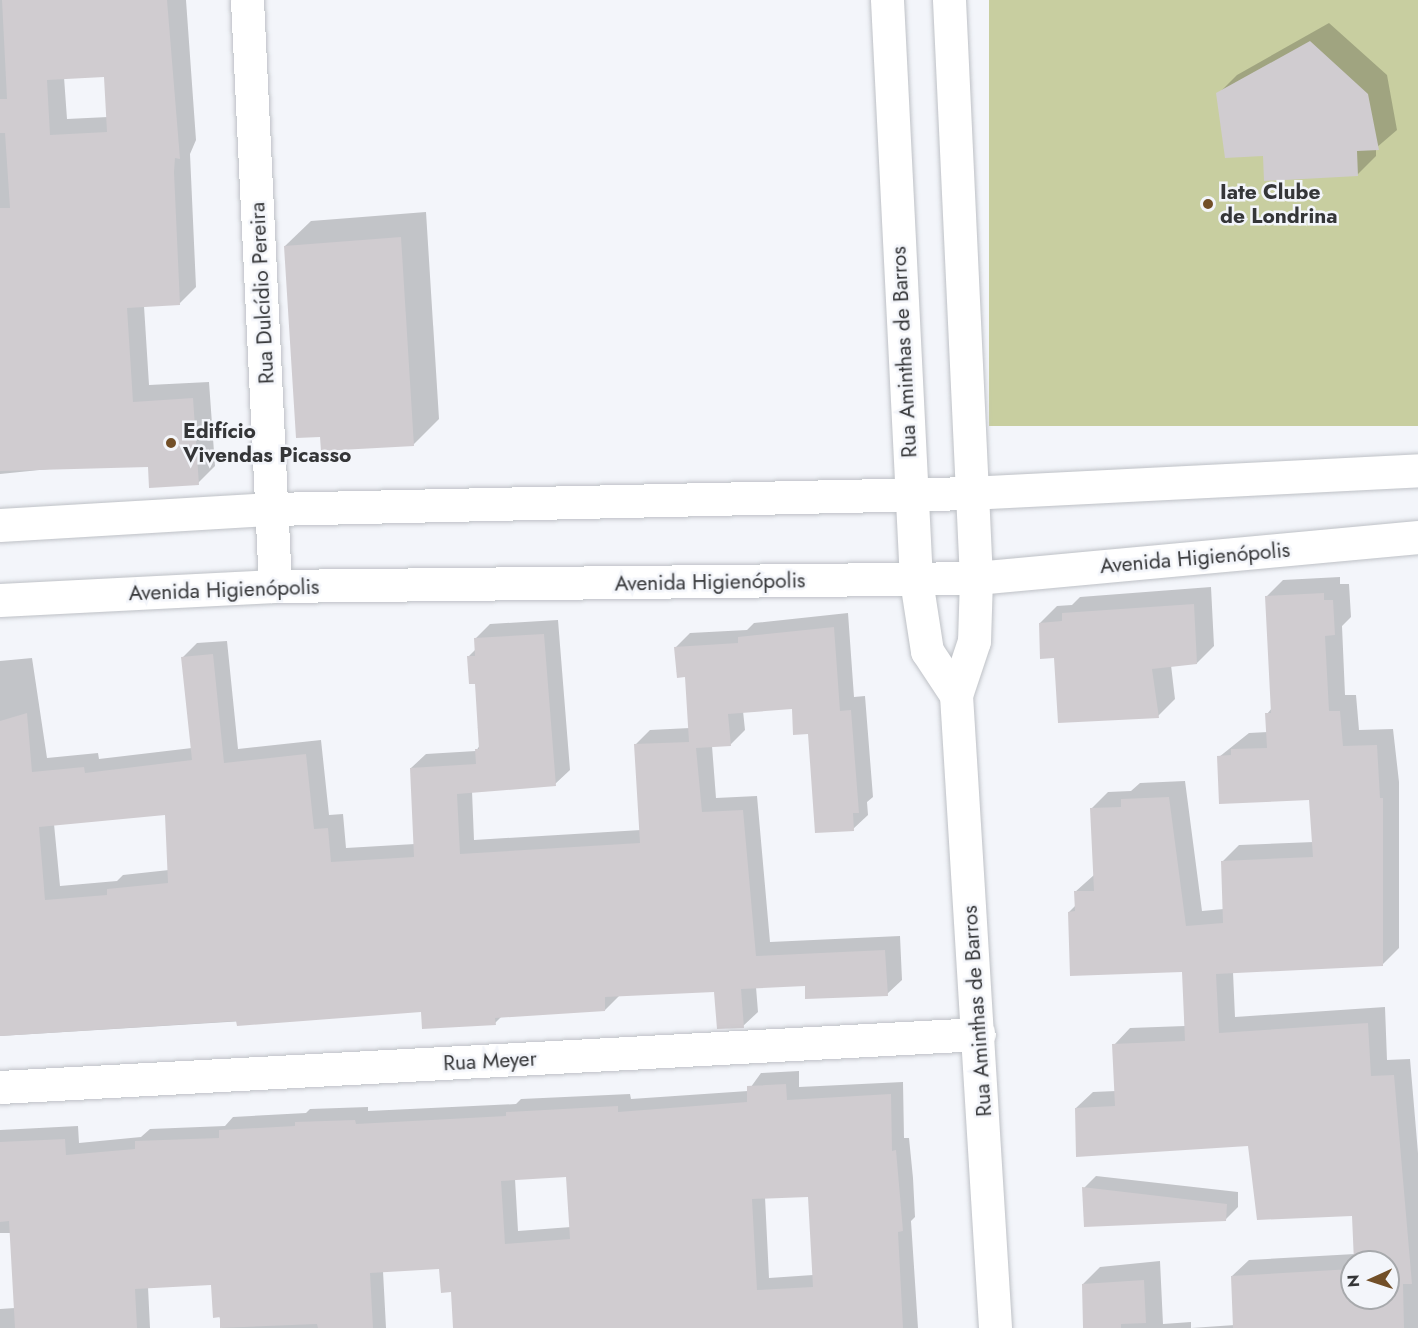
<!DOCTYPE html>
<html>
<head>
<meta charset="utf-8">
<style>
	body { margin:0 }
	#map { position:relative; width:1418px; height:1328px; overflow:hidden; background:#f3f5fa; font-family:Jost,sans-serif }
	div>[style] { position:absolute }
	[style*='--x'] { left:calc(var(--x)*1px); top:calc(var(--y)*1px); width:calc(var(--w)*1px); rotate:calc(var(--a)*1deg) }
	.green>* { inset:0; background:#c8cea0; transform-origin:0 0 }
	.shadow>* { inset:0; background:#0003 }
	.building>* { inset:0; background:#d0ccd0 }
	.roads { filter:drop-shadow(0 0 2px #bec1c6) drop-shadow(0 0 2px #bec1c6) }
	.minor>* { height:33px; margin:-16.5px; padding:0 16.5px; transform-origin:16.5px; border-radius:16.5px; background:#fff }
	.tertiary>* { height:33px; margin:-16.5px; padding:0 16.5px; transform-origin:16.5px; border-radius:16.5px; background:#fff }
	.secondary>* { height:33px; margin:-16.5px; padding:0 16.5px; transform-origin:16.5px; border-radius:16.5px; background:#fff }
	.dots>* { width:16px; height:16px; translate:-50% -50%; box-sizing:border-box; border:3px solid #f3f5fa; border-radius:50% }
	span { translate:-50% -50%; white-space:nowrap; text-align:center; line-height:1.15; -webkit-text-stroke:5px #f3f5fa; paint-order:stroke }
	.poi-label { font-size:21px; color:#353638; font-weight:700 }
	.left { translate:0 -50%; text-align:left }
	.street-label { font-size:21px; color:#353638 }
	.north { position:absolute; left:1340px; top:1250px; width:60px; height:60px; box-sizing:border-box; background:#f3f5fa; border:2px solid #a7a9ac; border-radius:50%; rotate:267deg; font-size:16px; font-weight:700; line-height:24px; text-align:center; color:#353638 }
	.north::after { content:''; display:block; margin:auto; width:21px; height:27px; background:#724f28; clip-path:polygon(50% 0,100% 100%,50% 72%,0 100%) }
</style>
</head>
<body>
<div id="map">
	<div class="green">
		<div style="left:989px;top:0;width:429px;height:426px"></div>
	</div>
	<div class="shadow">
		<div style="clip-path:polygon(evenodd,0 0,186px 0,196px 140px,190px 154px,196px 287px,179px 304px,144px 306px,149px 385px,209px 382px,215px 466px,198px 483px,149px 465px,89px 465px,0 474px,0 0,106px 75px,108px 117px,67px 119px,64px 77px,106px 75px)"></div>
		<div style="clip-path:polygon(1329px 23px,1387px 75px,1397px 130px,1376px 148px,1376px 156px,1357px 175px,1265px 154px,1218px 94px,1237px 75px)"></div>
		<div style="clip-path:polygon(426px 212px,439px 419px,413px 445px,322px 436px,285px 246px,311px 221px)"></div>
		<div style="clip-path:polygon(evenodd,1340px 577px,1340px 584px,1349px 584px,1351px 617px,1342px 626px,1345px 695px,1356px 695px,1359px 730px,1393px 729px,1399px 782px,1399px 948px,1383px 964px,1233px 972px,1235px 1017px,1385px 1007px,1387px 1060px,1410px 1059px,1418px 1153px,1418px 1328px,1084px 1328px,1083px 1284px,1100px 1267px,1160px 1261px,1163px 1324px,1191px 1322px,1191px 1328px,1235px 1325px,1232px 1276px,1249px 1260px,1355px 1254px,1353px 1214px,1250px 1144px,1076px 1108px,1093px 1092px,1116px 1091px,1114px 1045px,1130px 1028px,1185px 1026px,1183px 970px,1069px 912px,1076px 905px,1075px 892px,1094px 875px,1092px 808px,1108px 792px,1131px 791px,1140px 783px,1185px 781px,1202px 911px,1224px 909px,1222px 862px,1239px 845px,1314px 842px,1311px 799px,1219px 757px,1249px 733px,1268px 732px,1267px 714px,1272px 708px,1266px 597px,1283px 580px,1340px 577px,1352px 1262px,1388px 1262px,1388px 1298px,1352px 1298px,1352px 1262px)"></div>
		<div style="clip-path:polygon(1211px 587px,1214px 646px,1197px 663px,1171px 665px,1175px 699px,1158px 716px,1055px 657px,1040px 623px,1057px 606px,1072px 605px,1080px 597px)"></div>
		<div style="clip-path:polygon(evenodd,848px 613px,854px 697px,865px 696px,873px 797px,867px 802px,868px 815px,853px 829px,809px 732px,794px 707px,743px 711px,745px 730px,730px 745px,712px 746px,716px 798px,757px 796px,770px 942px,900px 936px,902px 980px,887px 994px,806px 984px,756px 987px,758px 1012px,743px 1026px,715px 990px,620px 995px,605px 1010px,502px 1016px,495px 1023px,423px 1010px,0 1036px,0 661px,32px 658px,47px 758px,98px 753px,99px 759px,192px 748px,182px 658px,197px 643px,227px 641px,238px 749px,321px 740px,329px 815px,343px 814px,346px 848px,415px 844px,411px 768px,426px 754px,476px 751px,480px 745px,476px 682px,468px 657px,476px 649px,475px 639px,490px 624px,558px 620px,570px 770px,555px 784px,472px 791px,474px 840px,641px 830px,635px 745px,650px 730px,690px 728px,687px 676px,676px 647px,690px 633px,747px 630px,754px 623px,848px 613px,166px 814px,169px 870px,123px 875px,117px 881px,60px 886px,54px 824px,166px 814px)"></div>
		<div style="clip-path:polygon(evenodd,799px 1071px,799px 1087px,903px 1082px,904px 1138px,909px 1138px,913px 1178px,915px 1217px,911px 1221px,918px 1328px,455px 1328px,453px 1290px,441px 1268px,383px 1271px,386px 1328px,222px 1328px,212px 1284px,148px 1287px,150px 1328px,0 1328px,0 1309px,15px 1308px,11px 1233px,0 1233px,0 1130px,78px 1126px,79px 1143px,141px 1137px,150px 1129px,225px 1126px,233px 1117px,306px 1113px,310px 1109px,368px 1107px,368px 1111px,516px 1104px,521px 1099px,630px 1094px,631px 1099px,748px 1091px,761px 1073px,799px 1071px,567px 1176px,571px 1227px,518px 1231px,515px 1179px,567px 1176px,799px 1071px,809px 1195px,813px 1275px,769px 1278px,765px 1197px,809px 1195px)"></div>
		<div style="clip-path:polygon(1096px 1176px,1238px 1192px,1238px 1207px,1225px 1220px,1084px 1188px)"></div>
	</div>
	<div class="building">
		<div style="clip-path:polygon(evenodd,2px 0,167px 0,180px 159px,175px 158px,174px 172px,180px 305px,127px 308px,133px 402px,193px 398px,199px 485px,149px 488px,148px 467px,0 471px,0 208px,10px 208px,5px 133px,0 133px,0 99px,7px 99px,2px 0,104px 77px,107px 132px,50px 135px,47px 80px,104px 77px)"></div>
		<div style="clip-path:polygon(1310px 41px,1368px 94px,1379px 150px,1357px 151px,1358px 176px,1264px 181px,1263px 156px,1225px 158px,1216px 93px)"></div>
		<div style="clip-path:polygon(401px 237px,414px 446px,321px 451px,320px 437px,296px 438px,284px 246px)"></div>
		<div style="clip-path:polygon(1324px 593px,1324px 600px,1333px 600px,1335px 635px,1325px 636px,1329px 711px,1340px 711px,1343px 746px,1377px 745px,1380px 798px,1383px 798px,1383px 966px,1216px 974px,1219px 1033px,1368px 1023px,1371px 1076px,1394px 1075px,1412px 1284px,1403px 1284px,1404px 1328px,1233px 1328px,1231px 1276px,1352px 1269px,1352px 1298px,1388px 1298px,1388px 1262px,1354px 1262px,1352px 1216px,1257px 1220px,1248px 1146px,1076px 1157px,1075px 1108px,1115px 1106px,1112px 1044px,1185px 1041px,1182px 972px,1070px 976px,1068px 912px,1075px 911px,1074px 891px,1094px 891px,1090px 808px,1121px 807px,1121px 799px,1169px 797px,1186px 926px,1223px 923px,1221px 861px,1313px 857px,1309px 800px,1219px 804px,1217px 756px,1231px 755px,1231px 749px,1267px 748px,1265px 713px,1271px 713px,1265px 596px)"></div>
		<div style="clip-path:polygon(1194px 604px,1197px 664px,1152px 669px,1159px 718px,1058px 723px,1054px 658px,1040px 659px,1039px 623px,1062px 621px,1062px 613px)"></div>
		<div style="clip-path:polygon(evenodd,834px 627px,840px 711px,851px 710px,859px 813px,853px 813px,854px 831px,815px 833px,808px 734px,793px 735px,792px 709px,728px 714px,731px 746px,696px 748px,702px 812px,743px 810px,756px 956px,885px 950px,888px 996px,805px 999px,805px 986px,741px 989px,744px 1028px,717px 1029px,714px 992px,605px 997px,605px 1011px,495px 1018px,496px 1025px,422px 1029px,421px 1012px,237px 1026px,236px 1021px,0 1036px,0 721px,27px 713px,32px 772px,84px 767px,85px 773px,192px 760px,181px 657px,213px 654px,224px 763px,306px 754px,314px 829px,328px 828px,331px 862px,414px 857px,410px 768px,476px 764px,475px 749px,479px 749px,475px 684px,469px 684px,467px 656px,475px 656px,474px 638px,544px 634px,556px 786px,457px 794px,460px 854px,640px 843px,634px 744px,689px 742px,685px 677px,677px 678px,674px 647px,738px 643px,738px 637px,834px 627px,165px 815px,168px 883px,107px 889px,107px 895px,45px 900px,39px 827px,165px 815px)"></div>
		<div style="clip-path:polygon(evenodd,786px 1084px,787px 1100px,891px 1094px,892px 1151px,896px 1150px,903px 1231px,898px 1232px,903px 1328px,453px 1328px,451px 1292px,441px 1293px,439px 1269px,370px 1273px,373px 1328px,318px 1328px,317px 1324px,220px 1328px,220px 1317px,213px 1318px,211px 1285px,135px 1289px,137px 1328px,15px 1328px,9px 1221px,0 1222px,0 1142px,65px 1139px,66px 1155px,135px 1149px,135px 1141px,219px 1138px,219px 1130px,295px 1126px,295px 1122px,355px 1120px,356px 1124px,506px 1116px,506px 1112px,618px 1106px,618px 1112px,747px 1102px,747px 1086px,786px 1084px,566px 1177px,570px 1239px,505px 1244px,501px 1181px,566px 1177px,786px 1084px,808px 1197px,813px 1287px,757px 1290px,752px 1199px,808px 1197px)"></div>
		<div style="clip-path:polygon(1082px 1187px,1227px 1204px,1226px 1221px,1084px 1227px)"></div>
		<div style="clip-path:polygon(1144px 1280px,1146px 1323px,1121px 1324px,1121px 1328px,1083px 1328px,1082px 1284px)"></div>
	</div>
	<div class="roads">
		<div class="minor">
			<div style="--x:247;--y:0;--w:587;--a:87.26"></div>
			<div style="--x:976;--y:578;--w:63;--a:91.8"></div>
			<div style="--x:974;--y:641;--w:57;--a:108.4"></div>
			<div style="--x:956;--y:695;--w:634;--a:86.47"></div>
			<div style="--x:916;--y:580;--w:72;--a:81.2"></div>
			<div style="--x:927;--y:651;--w:53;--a:56.6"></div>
			<div style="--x:0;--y:1087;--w:980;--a:-3.1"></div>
		</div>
		<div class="tertiary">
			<div style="--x:887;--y:0;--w:581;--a:87.14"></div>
			<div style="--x:949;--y:0;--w:579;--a:87.33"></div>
		</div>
		<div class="secondary">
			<div style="--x:0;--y:525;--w:272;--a:-3.4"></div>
			<div style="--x:272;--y:509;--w:698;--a:-1.31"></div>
			<div style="--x:970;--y:493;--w:449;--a:-2.9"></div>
			<div style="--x:0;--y:600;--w:275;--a:-2.9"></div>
			<div style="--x:275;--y:586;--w:701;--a:-0.65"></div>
			<div style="--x:976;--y:578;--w:444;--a:-5.3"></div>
		</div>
	</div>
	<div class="dots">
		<div style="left:1208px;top:204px;background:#724f28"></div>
		<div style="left:171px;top:443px;background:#724f28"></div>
	</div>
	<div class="poi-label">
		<span class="left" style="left:1220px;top:204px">Iate Clube<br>de Londrina</span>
		<span class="left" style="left:183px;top:443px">Edifício<br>Vivendas Picasso</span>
	</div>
	<div class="street-label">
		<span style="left:262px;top:293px;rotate:-93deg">Rua Dulcídio Pereira</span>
		<span style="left:904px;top:352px;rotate:-93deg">Rua Aminthas de Barros</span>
		<span style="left:1195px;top:558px;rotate:-5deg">Avenida Higienópolis</span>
		<span style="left:710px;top:582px;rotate:-1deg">Avenida Higienópolis</span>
		<span style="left:224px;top:590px;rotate:-2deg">Avenida Higienópolis</span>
		<span style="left:977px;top:1011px;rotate:-94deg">Rua Aminthas de Barros</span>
		<span style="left:490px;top:1061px;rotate:-3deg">Rua Meyer</span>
	</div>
	<div class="north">N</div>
</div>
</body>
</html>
